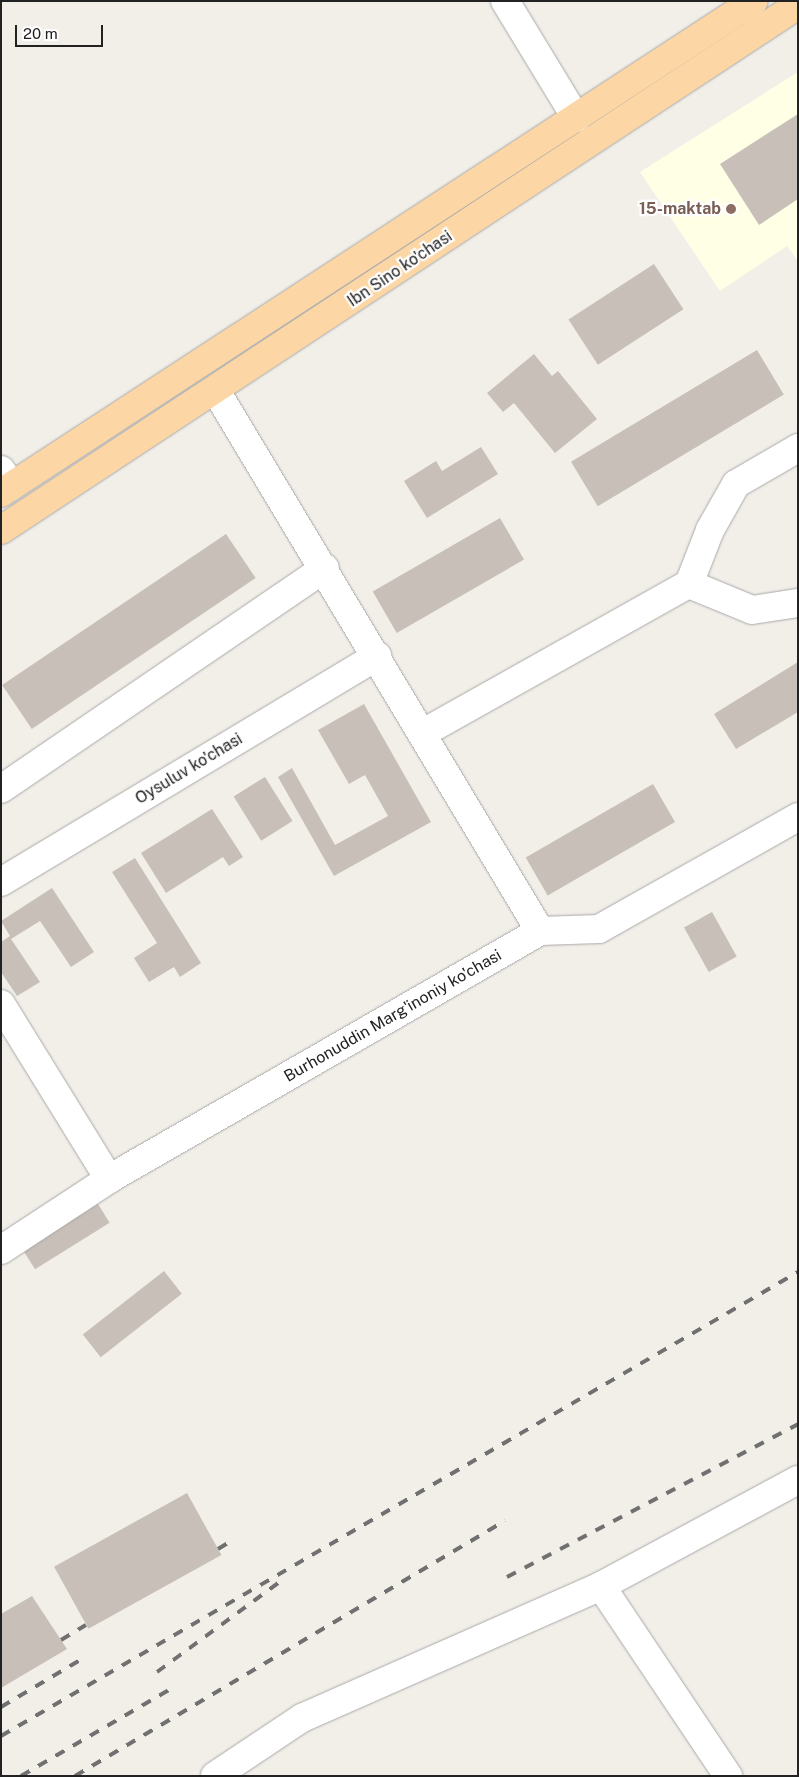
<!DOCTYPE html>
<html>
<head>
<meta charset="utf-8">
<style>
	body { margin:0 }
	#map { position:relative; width:799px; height:1777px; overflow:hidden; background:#f2efe9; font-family:"Public Sans",sans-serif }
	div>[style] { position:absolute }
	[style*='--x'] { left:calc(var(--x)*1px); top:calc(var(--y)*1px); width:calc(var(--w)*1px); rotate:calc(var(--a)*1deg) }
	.education>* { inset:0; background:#ffffe5 }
	.building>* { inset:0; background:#c7bfb8; transform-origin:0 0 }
	.roads { filter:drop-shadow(0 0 1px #a9a9a9) drop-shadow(0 0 1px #a9a9a9) }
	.minor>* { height:28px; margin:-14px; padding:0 14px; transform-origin:14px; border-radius:14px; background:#fff }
	.major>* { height:28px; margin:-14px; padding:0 14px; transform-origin:14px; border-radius:14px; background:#fcd6a4 }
	.rail>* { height:4px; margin-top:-2px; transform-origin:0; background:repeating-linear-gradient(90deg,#707070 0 10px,transparent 0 20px) }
	.dots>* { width:14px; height:14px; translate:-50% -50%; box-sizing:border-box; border:2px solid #fff; border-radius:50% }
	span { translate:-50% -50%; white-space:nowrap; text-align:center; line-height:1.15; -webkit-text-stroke:4.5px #fff; paint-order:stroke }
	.education-label { font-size:16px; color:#785e54; font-weight:700 }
	.right { translate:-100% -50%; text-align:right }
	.street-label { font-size:16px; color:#222 }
	.frame { position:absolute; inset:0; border:2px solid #222; pointer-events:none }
	.scale { position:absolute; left:15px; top:25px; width:88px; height:22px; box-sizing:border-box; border:2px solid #222; border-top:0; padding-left:6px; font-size:15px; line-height:18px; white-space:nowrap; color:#222; -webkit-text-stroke:4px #fff; paint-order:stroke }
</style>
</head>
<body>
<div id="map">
	<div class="education">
		<div style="clip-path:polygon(798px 72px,798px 261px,787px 246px,720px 291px,640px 172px)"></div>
	</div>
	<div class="building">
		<div style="clip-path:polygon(798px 114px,798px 199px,759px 225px,720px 164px)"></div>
		<div style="left:654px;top:264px;width:54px;height:102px;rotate:57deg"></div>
		<div style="left:757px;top:350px;width:52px;height:217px;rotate:59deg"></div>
		<div style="clip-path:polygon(534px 354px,552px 376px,558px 371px,597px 419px,555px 453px,514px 403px,503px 412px,487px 393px)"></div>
		<div style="clip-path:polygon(481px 447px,498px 474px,427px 518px,404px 481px,436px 461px,442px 471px)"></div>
		<div style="left:500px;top:518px;width:48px;height:147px;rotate:60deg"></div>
		<div style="left:226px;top:534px;width:53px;height:270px;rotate:56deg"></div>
		<div style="clip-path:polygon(798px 662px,798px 712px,736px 749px,714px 714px)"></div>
		<div style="clip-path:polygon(364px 704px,431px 822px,334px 876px,278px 777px,292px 768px,335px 845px,388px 816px,365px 775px,349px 784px,318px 730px)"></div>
		<div style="left:265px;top:777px;width:52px;height:37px;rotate:58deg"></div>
		<div style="left:653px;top:784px;width:44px;height:147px;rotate:60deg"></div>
		<div style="clip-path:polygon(212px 809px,243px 857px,229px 866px,223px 857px,166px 893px,141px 853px)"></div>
		<div style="clip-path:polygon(135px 858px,201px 963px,180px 977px,174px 967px,149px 982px,134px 958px,157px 943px,112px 872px)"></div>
		<div style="clip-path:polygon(52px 888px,94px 952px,71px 967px,40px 921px,11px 939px,40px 982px,17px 996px,1px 972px,1px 942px,10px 936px,1px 921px)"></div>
		<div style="left:712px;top:912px;width:51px;height:32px;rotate:61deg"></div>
		<div style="left:98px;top:1204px;width:22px;height:88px;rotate:58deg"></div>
		<div style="left:164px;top:1271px;width:29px;height:103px;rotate:52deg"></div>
		<div style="left:187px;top:1493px;width:71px;height:152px;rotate:61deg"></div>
		<div style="clip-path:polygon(32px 1596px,67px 1649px,1px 1688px,1px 1614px)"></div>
	</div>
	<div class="roads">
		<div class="minor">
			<div style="--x:505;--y:1;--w:137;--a:58.7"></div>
			<div style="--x:216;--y:391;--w:630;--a:59.04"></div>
			<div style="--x:1;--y:470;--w:19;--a:55"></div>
			<div style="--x:689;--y:584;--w:68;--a:22.4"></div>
			<div style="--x:752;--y:610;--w:47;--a:-8.7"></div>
			<div style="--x:423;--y:733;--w:305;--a:-29.3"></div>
			<div style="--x:689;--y:584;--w:58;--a:-68.7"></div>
			<div style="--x:710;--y:530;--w:53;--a:-60.5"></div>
			<div style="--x:736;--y:484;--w:72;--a:-30.1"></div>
			<div style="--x:1;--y:789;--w:392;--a:-34.3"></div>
			<div style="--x:1;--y:882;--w:439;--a:-31"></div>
			<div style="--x:1;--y:1004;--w:206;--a:58.3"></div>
			<div style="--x:1;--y:1250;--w:129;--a:-33.3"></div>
			<div style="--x:109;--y:1179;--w:497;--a:-29.9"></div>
			<div style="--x:540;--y:931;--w:59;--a:-1.9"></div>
			<div style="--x:599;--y:929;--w:228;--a:-29.4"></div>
			<div style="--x:601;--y:1586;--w:229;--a:56.2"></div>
			<div style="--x:215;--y:1776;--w:105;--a:-33.7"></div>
			<div style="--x:302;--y:1718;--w:327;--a:-23.8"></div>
			<div style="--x:601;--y:1586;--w:224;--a:-28.3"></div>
		</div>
		<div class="major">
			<div style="--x:1;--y:493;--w:899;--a:-33.16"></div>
			<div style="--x:1;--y:530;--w:954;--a:-33.37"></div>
		</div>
	</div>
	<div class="rail">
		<div style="--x:218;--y:1549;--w:12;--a:-31"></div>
		<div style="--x:507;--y:1577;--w:329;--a:-27.7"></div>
		<div style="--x:61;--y:1640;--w:29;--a:-31"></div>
		<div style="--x:157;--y:1672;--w:159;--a:-36.3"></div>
		<div style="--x:1;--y:1707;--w:94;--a:-30.7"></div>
		<div style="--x:1;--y:1736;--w:922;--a:-30.21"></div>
		<div style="--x:21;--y:1776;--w:175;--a:-30.2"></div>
		<div style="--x:75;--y:1776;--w:500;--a:-30.7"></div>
	</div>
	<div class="dots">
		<div style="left:731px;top:209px;background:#8d6e63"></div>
	</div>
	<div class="education-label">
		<span class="right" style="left:721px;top:209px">15-maktab</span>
	</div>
	<div class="street-label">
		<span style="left:400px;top:269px;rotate:-34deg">Ibn Sino ko'chasi</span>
		<span style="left:189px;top:769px;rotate:-31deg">Oysuluv ko'chasi</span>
		<span style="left:393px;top:1016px;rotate:-30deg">Burhonuddin Marg'inoniy ko'chasi</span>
	</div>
	<div class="frame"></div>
	<div class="scale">20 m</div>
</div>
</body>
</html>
